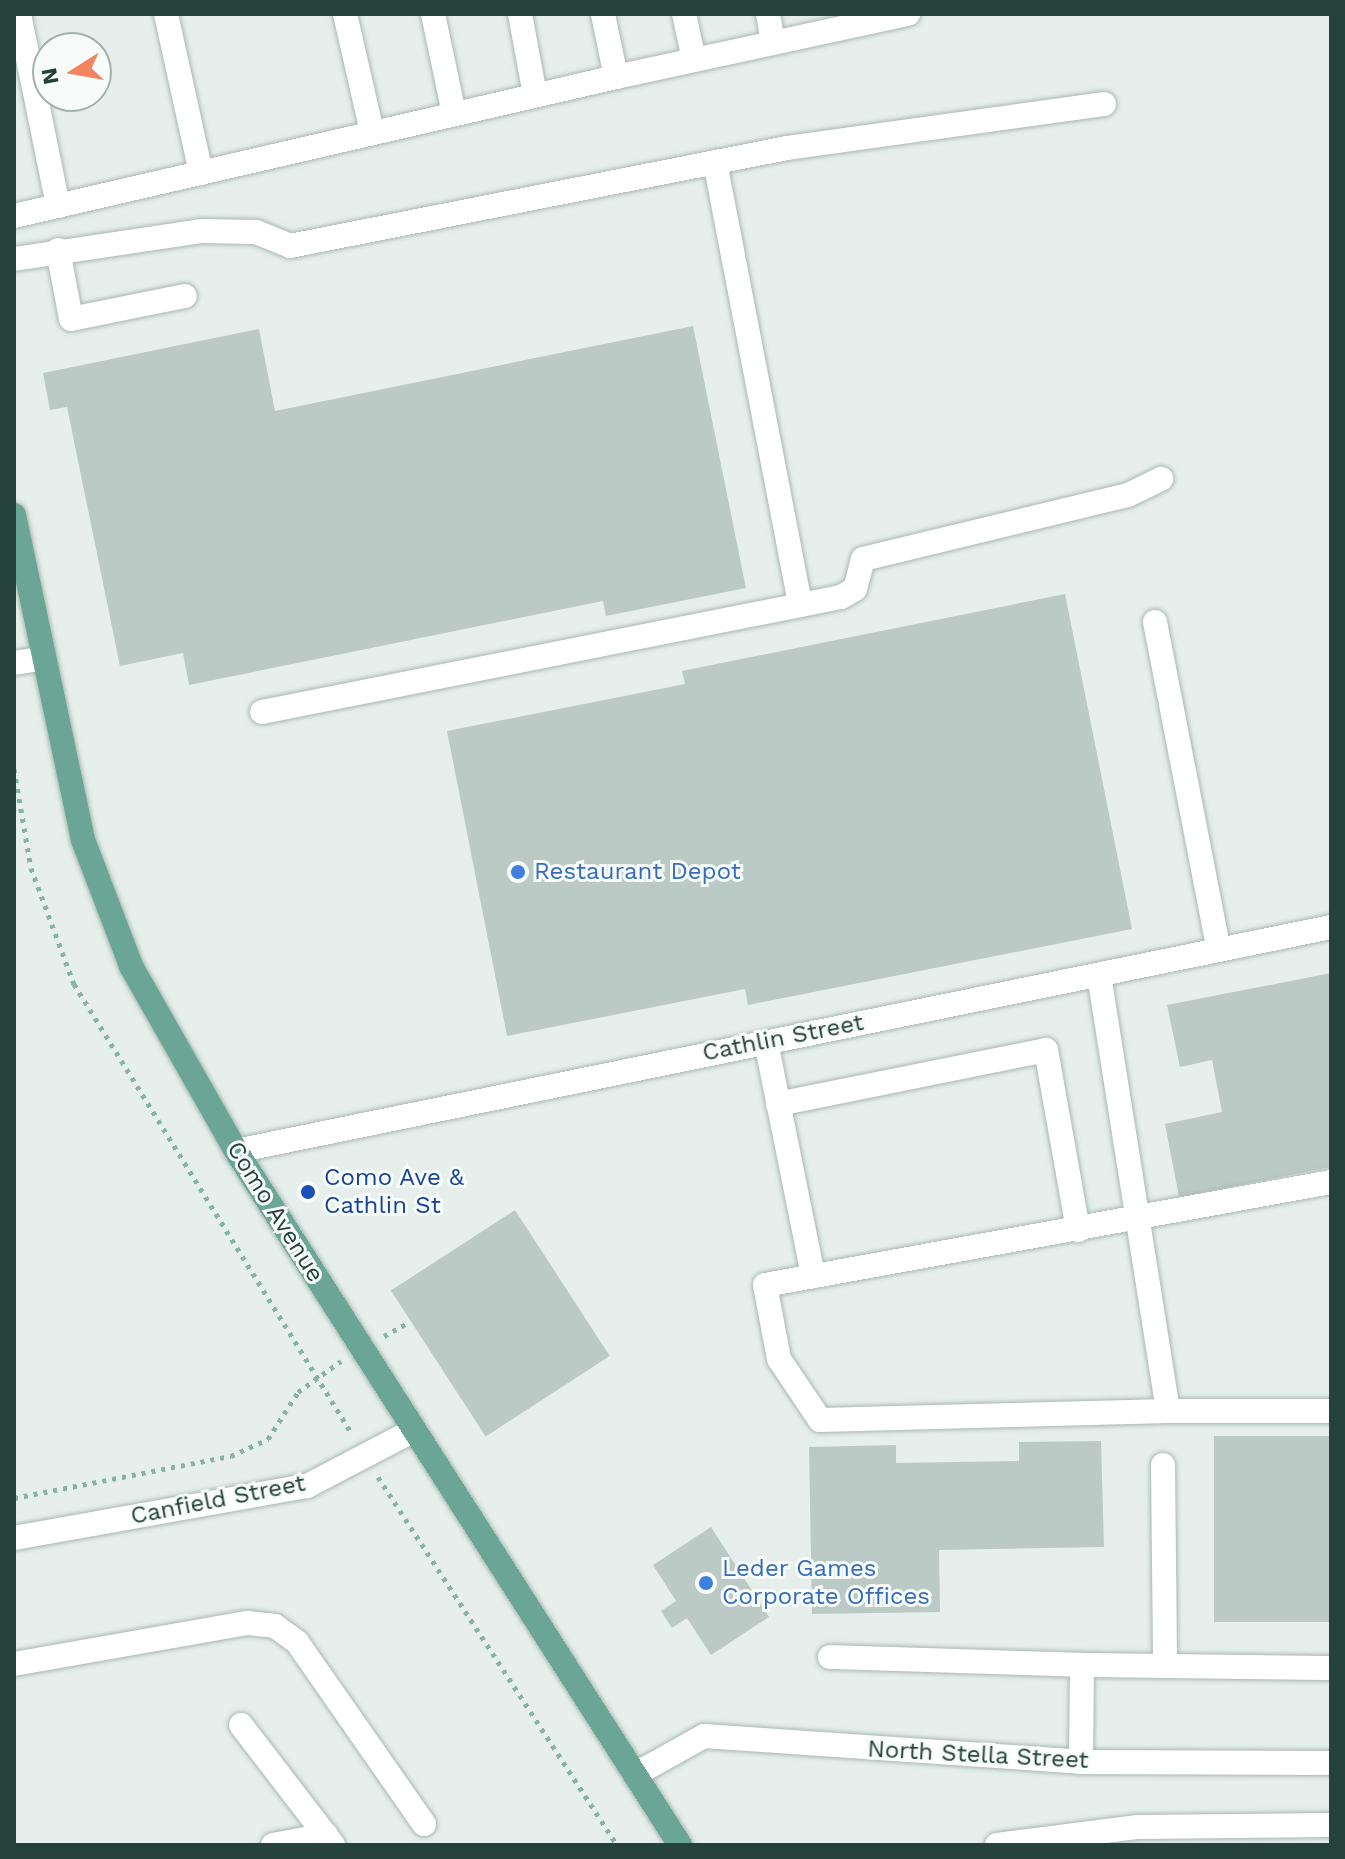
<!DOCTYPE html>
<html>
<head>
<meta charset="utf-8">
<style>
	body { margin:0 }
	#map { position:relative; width:1345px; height:1859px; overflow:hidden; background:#e6efeb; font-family:"Work Sans",sans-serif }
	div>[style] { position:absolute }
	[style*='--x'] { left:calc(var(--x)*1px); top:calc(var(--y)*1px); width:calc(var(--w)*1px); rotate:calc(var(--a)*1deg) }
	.building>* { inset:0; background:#bbcac4; transform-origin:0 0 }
	.path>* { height:5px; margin-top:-2.5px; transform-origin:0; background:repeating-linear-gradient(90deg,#86b3a5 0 4px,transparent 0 10px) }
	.roads { filter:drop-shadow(0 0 2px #a8b8b2) drop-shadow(0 0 2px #a8b8b2) }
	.minor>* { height:24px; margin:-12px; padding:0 12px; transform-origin:12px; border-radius:12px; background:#fff }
	.major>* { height:24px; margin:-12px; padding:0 12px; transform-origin:12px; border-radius:12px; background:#6aa596 }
	.dots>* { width:22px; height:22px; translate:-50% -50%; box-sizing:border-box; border:4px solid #f7fbf9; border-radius:50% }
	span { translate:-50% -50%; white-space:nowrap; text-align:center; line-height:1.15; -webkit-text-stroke:6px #f7fbf9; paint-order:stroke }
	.shop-label { font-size:24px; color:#366cbe }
	.left { translate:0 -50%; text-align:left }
	.street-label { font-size:24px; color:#24423a }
	.transit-label { font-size:24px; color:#164399 }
	.frame { position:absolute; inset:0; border:16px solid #24423a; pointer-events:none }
	.north { position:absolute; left:32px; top:32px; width:80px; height:80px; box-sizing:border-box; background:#f7fbf9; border:2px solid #a3b1ad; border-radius:50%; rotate:259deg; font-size:22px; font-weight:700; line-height:32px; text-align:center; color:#24423a }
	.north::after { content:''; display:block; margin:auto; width:28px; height:36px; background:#f4845f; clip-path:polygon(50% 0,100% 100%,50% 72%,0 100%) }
</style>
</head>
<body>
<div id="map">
	<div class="building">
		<div style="clip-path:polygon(693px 326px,746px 588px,606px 616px,603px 601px,189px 685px,183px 653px,120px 666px,67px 407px,50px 410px,43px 373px,259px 329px,275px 411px)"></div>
		<div style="clip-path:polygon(1065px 594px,1132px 929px,748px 1005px,745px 989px,507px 1036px,447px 731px,685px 684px,682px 671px)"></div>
		<div style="clip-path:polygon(1331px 973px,1331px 1167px,1179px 1197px,1165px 1124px,1222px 1112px,1212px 1060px,1180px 1067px,1167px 1005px)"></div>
		<div style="left:515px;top:1210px;width:174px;height:148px;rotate:57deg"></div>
		<div style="left:1331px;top:1436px;width:186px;height:117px;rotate:90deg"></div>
		<div style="clip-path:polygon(1101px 1441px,1104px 1547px,939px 1550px,940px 1612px,812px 1614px,809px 1447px,896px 1445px,896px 1463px,1019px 1461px,1019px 1442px)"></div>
		<div style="clip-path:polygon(711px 1527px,769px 1617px,711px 1655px,687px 1618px,672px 1628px,661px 1611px,676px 1601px,653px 1565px)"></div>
	</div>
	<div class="path">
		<div style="--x:14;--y:769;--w:100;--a:80.3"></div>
		<div style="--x:31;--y:868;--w:124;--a:69.7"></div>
		<div style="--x:74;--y:984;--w:529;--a:58.29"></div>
		<div style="--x:384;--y:1336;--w:25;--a:-29"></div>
		<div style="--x:378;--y:1477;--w:439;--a:57"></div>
		<div style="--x:14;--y:1498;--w:221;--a:-11"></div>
		<div style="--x:231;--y:1456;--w:41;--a:-24.7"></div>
		<div style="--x:268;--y:1439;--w:56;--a:-57.4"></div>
		<div style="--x:298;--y:1392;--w:53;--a:-35.8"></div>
	</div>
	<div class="roads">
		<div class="minor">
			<div style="--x:19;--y:14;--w:196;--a:78.5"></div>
			<div style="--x:166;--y:14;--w:163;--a:77.6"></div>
			<div style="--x:345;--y:14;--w:121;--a:77.1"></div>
			<div style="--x:433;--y:14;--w:102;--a:78.1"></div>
			<div style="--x:520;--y:14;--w:82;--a:79.5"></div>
			<div style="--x:684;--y:14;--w:47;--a:77.7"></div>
			<div style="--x:768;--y:14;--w:29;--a:80"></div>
			<div style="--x:616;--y:77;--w:299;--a:-12.2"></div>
			<div style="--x:715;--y:162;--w:451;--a:79.1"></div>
			<div style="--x:14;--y:216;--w:618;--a:-13"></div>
			<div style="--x:616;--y:77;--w:64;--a:-101.7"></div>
			<div style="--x:58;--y:250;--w:70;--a:79.3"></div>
			<div style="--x:71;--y:319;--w:116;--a:-11.4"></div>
			<div style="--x:14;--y:259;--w:189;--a:-8.5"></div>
			<div style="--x:201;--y:231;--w:55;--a:1"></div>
			<div style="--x:256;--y:232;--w:37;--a:22"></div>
			<div style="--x:290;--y:246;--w:507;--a:-11.15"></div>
			<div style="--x:787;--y:148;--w:320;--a:-7.9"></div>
			<div style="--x:1155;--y:622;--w:334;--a:79"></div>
			<div style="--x:14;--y:663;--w:30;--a:-9"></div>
			<div style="--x:262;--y:712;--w:590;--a:-11.23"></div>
			<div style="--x:841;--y:597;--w:16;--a:-30"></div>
			<div style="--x:855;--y:589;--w:31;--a:-75"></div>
			<div style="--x:863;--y:559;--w:273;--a:-13.6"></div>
			<div style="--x:1128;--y:495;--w:37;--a:-26"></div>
			<div style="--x:1099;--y:975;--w:441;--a:81"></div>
			<div style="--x:1168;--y:1411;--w:163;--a:0"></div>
			<div style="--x:766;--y:1042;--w:239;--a:78.6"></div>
			<div style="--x:778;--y:1104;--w:273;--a:-11.4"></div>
			<div style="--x:1046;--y:1050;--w:183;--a:79.9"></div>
			<div style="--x:236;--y:1151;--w:1118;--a:-11.56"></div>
			<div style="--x:1168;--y:1411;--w:348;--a:178.5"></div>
			<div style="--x:820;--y:1420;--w:73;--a:-123.9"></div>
			<div style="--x:779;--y:1359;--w:75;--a:-100.7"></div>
			<div style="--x:765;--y:1285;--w:575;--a:-10.31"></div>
			<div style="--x:1163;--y:1465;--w:201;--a:89.4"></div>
			<div style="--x:14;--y:1538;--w:298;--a:-10.1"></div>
			<div style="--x:307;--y:1486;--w:119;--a:-27.6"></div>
			<div style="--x:830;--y:1657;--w:252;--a:1.8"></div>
			<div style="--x:1082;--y:1665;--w:97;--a:90.6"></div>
			<div style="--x:14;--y:1664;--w:237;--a:-10"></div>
			<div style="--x:247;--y:1623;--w:28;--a:6"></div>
			<div style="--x:275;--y:1626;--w:27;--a:36"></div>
			<div style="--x:297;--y:1642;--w:222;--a:55.1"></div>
			<div style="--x:1082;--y:1665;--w:249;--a:0.7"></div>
			<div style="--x:241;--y:1725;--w:151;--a:52.5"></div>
			<div style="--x:636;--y:1774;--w:78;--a:-29.2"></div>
			<div style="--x:704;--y:1736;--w:378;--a:3.9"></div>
			<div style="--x:1081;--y:1762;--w:250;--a:0.2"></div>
			<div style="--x:273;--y:1845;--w:54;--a:-10.7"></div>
			<div style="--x:997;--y:1845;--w:142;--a:-7.3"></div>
			<div style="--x:1138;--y:1827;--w:193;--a:-0.6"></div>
		</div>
		<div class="major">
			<div style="--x:14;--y:515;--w:332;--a:78"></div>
			<div style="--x:83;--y:840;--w:135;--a:69.1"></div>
			<div style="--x:131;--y:966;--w:213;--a:60.4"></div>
			<div style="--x:236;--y:1151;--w:824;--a:57.39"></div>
		</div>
	</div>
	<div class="dots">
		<div style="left:518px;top:872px;background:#3f7fe0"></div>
		<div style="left:308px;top:1192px;background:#1a4fb4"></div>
		<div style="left:706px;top:1583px;background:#3f7fe0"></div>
	</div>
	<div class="shop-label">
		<span class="left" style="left:534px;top:872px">Restaurant Depot</span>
		<span class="left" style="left:722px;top:1583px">Leder Games<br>Corporate Offices</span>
	</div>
	<div class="street-label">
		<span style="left:783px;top:1038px;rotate:-11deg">Cathlin Street</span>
		<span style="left:275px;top:1212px;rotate:58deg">Como Avenue</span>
		<span style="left:218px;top:1500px;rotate:-11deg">Canfield Street</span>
		<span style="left:978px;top:1755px;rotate:3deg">North Stella Street</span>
	</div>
	<div class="transit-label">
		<span class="left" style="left:324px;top:1192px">Como Ave &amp;<br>Cathlin St</span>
	</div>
	<div class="frame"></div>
	<div class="north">N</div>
</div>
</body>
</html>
